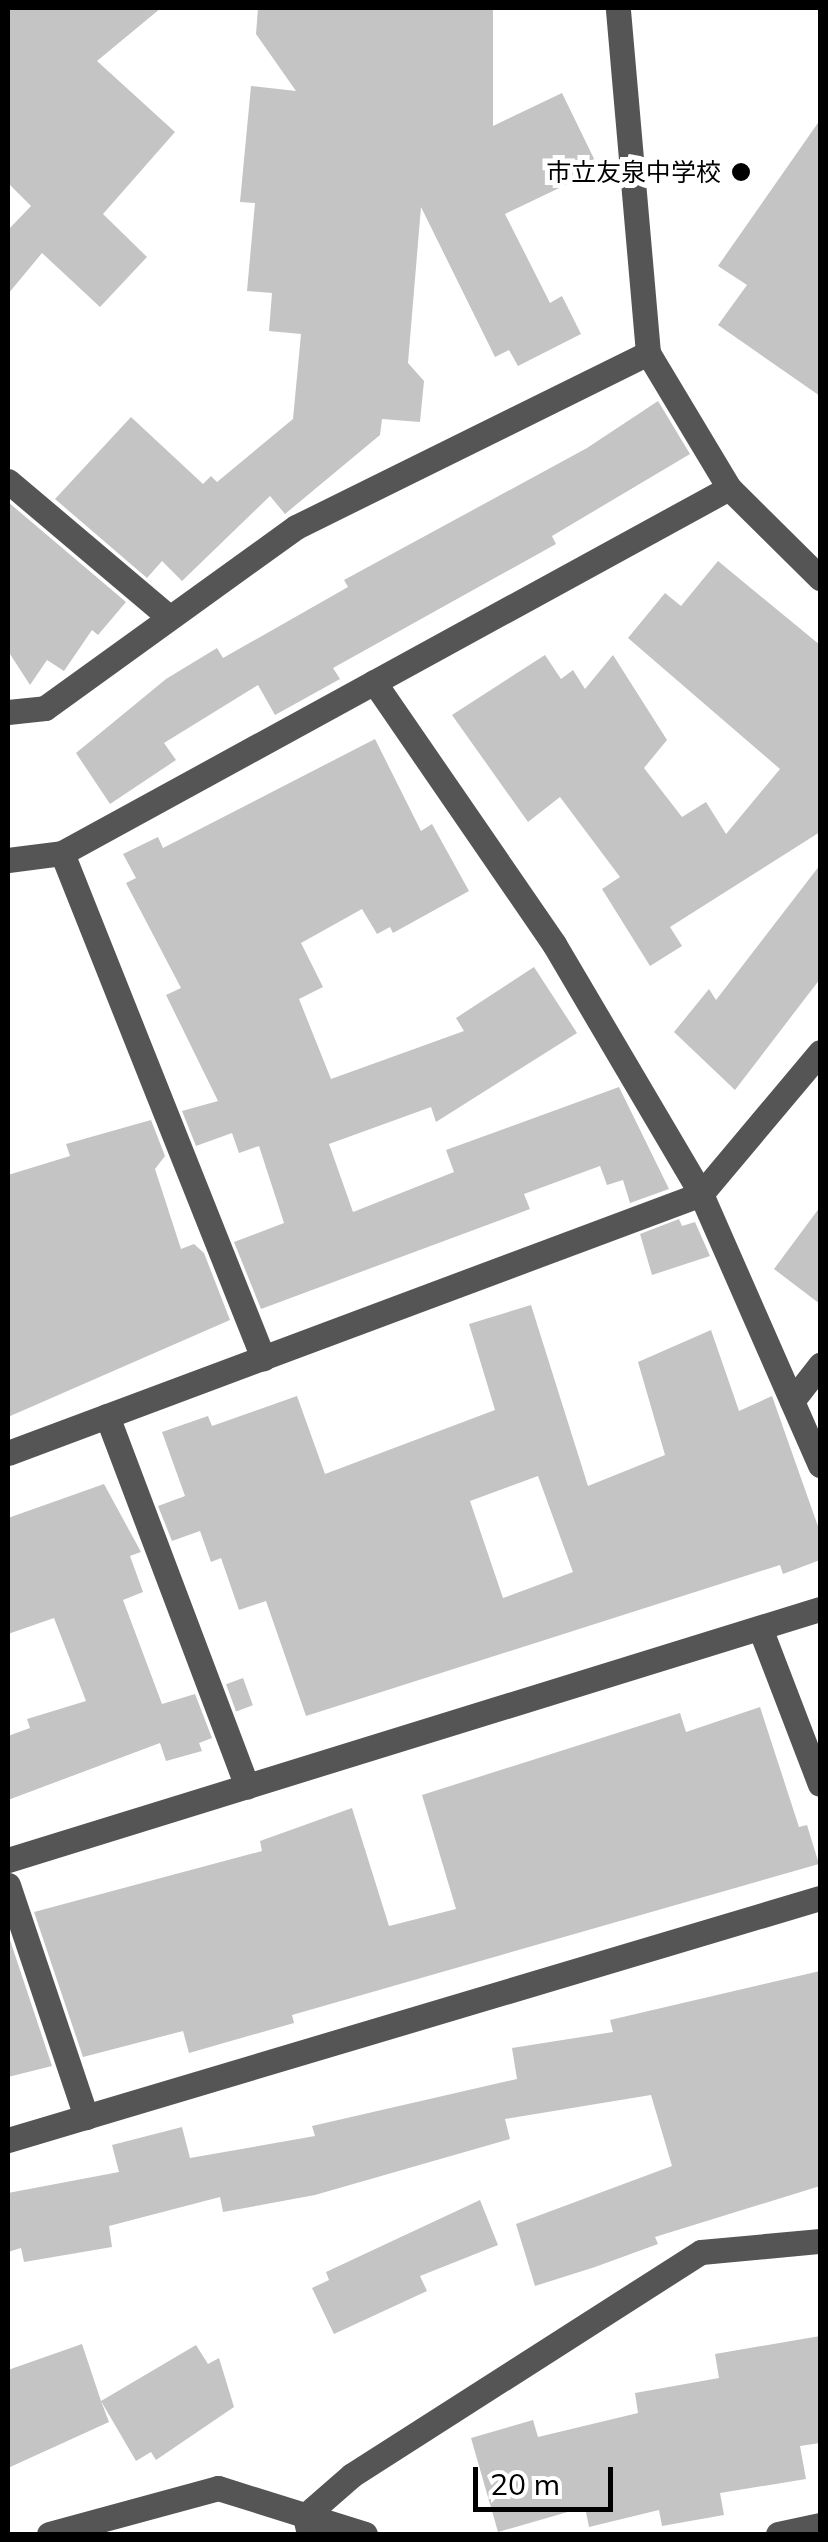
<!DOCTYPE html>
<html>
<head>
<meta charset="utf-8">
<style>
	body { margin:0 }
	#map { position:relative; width:828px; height:2542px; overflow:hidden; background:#fff; font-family:Mulish,"Noto Sans JP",sans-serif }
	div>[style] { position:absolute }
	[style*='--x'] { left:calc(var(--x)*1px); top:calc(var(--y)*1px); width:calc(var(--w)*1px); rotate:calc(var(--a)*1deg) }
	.building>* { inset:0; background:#c4c4c4; transform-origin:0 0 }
	.minor>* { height:25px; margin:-12.5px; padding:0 12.5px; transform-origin:12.5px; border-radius:12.5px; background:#555 }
	.dots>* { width:28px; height:28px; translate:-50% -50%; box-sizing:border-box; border:5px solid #fff; border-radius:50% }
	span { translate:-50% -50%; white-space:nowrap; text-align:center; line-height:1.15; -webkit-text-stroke:10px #fff; paint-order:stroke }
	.poi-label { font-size:25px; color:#000 }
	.right { translate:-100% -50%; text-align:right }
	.frame { position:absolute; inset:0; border:10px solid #000; pointer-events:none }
	.scale { position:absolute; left:473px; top:2467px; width:140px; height:45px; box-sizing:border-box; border:5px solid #000; border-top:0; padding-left:12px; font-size:30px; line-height:35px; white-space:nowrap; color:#000; -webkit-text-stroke:8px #fff; paint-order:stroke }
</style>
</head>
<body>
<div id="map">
	<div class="building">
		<div style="clip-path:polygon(8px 8px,161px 8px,97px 61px,175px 132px,103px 214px,147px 257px,100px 307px,42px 253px,8px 294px,8px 230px,31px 206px,8px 183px)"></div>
		<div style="clip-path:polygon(258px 8px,493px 8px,493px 126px,562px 93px,599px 169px,505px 214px,550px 303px,562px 296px,581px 334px,518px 366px,509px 350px,495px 357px,421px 207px,408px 363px,424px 381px,420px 422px,382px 419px,380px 435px,285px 514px,270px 496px,182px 581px,162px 561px,147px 578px,55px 499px,131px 417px,203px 484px,211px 476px,217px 482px,293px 419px,301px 334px,269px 331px,272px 293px,247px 291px,255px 203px,240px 202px,251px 86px,296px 91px,256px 34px)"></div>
		<div style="clip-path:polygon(820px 120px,820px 396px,718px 325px,747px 285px,718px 266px)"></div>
		<div style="clip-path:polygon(658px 401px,690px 454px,552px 536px,556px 544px,333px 668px,340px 679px,275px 715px,258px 685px,164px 743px,176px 760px,110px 804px,76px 753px,166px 679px,217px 648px,223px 658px,348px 587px,344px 580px,587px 448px)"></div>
		<div style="clip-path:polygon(8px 502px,126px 602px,98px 635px,92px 630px,64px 671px,47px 660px,30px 685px,8px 651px)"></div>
		<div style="clip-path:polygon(718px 561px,820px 645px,820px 832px,670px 927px,682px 946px,650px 966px,602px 889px,620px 877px,560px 797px,528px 822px,452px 715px,545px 655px,561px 679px,573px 670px,585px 689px,613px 655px,667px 740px,644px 768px,682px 817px,706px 802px,726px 834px,780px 769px,628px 638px,665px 593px,681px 606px)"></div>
		<div style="clip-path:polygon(375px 739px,421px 831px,432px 824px,469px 891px,393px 933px,390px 927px,377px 934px,362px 909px,301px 943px,323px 987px,299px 999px,331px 1079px,464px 1031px,456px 1018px,534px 967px,577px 1033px,436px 1122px,431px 1107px,329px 1144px,353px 1212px,454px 1172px,446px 1150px,619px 1087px,669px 1189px,630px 1203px,623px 1180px,607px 1185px,600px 1166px,524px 1194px,530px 1209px,261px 1309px,234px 1242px,284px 1223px,259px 1146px,239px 1153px,232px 1133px,196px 1146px,182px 1111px,218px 1101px,166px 995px,181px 988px,126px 883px,136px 878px,123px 854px,158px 837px,163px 848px)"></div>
		<div style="clip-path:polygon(820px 865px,820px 979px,735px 1090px,674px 1032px,709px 989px,716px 1000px)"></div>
		<div style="clip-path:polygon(151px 1120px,165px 1156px,155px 1169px,181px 1249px,194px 1244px,204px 1253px,230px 1320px,8px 1417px,8px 1175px,70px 1156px,66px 1144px)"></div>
		<div style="clip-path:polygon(820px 1207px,820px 1304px,774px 1269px)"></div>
		<div style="clip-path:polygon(679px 1219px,682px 1226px,695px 1222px,710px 1256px,652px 1275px,640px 1234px)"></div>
		<div style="clip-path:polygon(evenodd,531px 1305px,588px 1486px,665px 1455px,638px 1362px,711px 1330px,739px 1411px,772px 1396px,820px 1532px,820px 1560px,783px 1574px,780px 1565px,306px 1716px,266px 1601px,239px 1610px,221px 1558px,211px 1562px,200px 1531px,172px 1541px,158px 1506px,185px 1496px,162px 1432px,208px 1416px,212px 1426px,297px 1396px,325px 1474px,495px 1410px,469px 1324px,531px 1305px,538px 1476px,573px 1572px,503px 1598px,470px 1501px,538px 1476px)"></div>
		<div style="clip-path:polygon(104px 1484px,141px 1552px,130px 1556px,143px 1592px,123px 1600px,162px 1704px,195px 1694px,212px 1738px,199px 1743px,202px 1751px,166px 1761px,160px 1743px,8px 1800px,8px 1736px,30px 1728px,27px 1719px,86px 1701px,54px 1618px,8px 1634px,8px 1518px)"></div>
		<div style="left:243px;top:1678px;width:29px;height:18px;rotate:70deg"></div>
		<div style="clip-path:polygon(760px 1707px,799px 1827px,807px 1825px,819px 1864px,292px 2015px,294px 2023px,189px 2053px,183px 2031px,83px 2057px,34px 1912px,262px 1851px,260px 1841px,352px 1808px,389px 1926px,456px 1909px,422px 1795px,680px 1713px,686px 1732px)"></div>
		<div style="clip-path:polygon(8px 1934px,52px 2066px,8px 2077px)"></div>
		<div style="clip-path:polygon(820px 1971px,820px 2186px,655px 2237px,658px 2244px,595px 2267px,535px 2286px,516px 2224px,672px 2166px,651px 2095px,505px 2119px,510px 2139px,315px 2195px,223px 2212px,220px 2197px,109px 2226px,112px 2247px,24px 2262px,21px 2248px,8px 2252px,8px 2193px,119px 2172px,112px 2145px,182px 2127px,190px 2158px,315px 2136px,312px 2126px,517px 2079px,512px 2048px,613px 2032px,610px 2020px)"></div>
		<div style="clip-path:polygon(480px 2200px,498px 2245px,420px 2276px,427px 2291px,334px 2334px,312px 2288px,329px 2280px,326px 2272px)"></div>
		<div style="clip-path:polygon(820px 2336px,820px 2443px,800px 2446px,806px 2479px,720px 2493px,724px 2515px,662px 2526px,659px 2510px,589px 2527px,585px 2507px,498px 2532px,471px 2438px,533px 2420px,538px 2437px,638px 2413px,635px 2393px,719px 2378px,715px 2354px)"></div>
		<div style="clip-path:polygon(82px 2344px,101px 2401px,196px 2345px,208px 2364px,219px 2358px,234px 2407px,156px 2460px,151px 2452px,136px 2461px,101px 2401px,109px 2422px,8px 2468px,8px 2370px)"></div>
	</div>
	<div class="minor">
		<div style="--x:648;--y:353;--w:157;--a:59"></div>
		<div style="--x:729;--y:488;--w:128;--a:44.7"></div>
		<div style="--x:8;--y:481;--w:211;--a:40.2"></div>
		<div style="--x:374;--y:682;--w:318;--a:55.5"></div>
		<div style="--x:554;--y:944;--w:290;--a:59.5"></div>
		<div style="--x:701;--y:1194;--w:296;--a:66.3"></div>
		<div style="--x:8;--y:712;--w:37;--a:-6"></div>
		<div style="--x:45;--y:708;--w:309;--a:-35.8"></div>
		<div style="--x:296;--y:527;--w:393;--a:-26.3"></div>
		<div style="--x:648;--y:353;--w:346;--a:-95"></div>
		<div style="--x:62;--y:853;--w:544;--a:68.3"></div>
		<div style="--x:8;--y:860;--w:54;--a:-7.4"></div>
		<div style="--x:62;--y:853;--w:760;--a:-28.69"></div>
		<div style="--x:792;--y:1401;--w:46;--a:-52.1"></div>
		<div style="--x:107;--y:1416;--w:396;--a:69.3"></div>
		<div style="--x:8;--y:1453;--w:740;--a:-20.49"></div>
		<div style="--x:701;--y:1194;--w:185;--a:-50"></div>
		<div style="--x:760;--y:1628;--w:167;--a:69"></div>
		<div style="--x:8;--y:1860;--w:850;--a:-17.18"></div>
		<div style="--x:8;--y:1885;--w:245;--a:71.4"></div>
		<div style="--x:8;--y:2140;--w:847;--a:-16.6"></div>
		<div style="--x:49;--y:2534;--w:175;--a:-15.2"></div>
		<div style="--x:218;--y:2488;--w:154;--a:17.4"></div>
		<div style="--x:309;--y:2534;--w:18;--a:-103"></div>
		<div style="--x:305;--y:2516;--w:62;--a:-41.1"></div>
		<div style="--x:352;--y:2475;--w:414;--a:-32.6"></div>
		<div style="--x:701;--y:2252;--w:120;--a:-5.3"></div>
		<div style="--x:778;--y:2534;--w:43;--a:-12.1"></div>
	</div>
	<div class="dots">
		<div style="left:741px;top:172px;background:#000"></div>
	</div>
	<div class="poi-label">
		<span class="right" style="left:721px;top:172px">市立友泉中学校</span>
	</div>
	<div class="frame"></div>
	<div class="scale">20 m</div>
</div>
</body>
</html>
